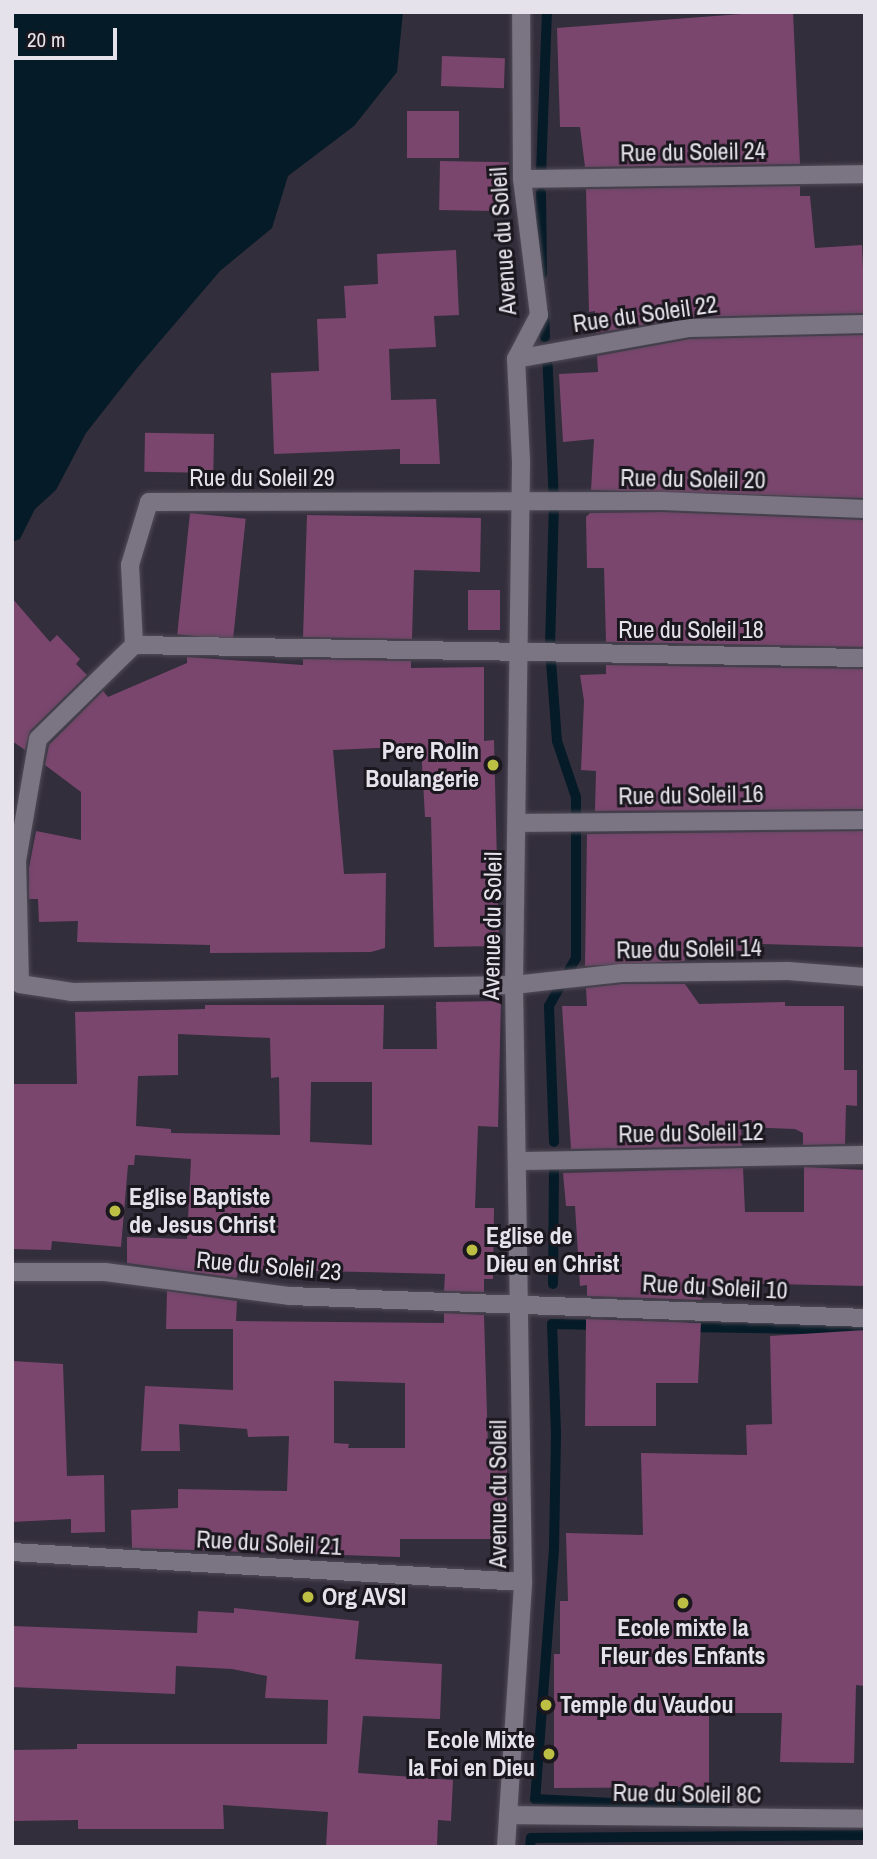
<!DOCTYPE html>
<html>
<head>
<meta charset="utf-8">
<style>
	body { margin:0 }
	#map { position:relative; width:877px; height:1859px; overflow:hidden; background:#332e3c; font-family:"Archivo Narrow",sans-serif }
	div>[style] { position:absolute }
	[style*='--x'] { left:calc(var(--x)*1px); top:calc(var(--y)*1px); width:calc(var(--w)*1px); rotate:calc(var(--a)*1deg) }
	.water>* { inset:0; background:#051b27 }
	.stream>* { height:10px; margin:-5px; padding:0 5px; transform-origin:5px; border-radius:5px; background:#051b27 }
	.building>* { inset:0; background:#7a466e; transform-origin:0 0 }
	.roads { filter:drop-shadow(0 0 2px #504b56) drop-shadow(0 0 2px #504b56) }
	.minor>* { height:18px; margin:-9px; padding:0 9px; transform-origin:9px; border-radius:9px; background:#7a7483 }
	.dots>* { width:19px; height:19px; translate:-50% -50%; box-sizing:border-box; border:4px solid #1a171e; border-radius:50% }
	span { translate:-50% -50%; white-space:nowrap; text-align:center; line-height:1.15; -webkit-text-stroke:6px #1a171e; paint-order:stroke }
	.street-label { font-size:24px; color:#e6e2eb }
	.poi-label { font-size:24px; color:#e6e2eb; font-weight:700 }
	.right { translate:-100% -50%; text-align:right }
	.left { translate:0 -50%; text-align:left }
	.frame { position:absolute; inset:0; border:14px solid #e6e2eb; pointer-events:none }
	.scale { position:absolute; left:14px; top:28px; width:103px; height:32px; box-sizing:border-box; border:4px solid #e6e2eb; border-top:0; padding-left:9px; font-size:21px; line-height:24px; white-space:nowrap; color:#e6e2eb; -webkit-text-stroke:5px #1a171e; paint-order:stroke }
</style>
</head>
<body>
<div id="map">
	<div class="water">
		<div style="clip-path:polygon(12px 12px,403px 12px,397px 72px,354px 126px,288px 176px,272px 228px,220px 271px,137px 368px,86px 433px,56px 490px,35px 509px,20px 539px,12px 542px)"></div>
	</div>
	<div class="stream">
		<div style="--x:541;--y:174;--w:162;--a:-87.9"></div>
		<div style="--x:541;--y:193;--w:81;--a:89.3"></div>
		<div style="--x:544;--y:311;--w:26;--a:88"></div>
		<div style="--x:547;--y:353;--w:150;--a:87.3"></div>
		<div style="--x:554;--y:503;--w:145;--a:91.6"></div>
		<div style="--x:550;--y:648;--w:93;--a:85.7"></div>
		<div style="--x:557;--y:741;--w:59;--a:71.3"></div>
		<div style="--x:576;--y:797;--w:161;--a:90"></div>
		<div style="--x:576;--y:958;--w:55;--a:119.4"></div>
		<div style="--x:549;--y:1006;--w:136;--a:87.9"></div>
		<div style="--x:553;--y:1284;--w:117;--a:-89.5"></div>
		<div style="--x:600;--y:1325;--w:48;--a:-178.8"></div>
		<div style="--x:552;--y:1324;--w:110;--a:87.9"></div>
		<div style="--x:556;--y:1434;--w:115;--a:91"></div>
		<div style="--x:554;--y:1549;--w:251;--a:94.3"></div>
		<div style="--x:535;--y:1799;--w:188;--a:3"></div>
		<div style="--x:689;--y:1327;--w:176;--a:1"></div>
		<div style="--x:530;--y:1847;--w:9;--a:-84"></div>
		<div style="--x:531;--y:1838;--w:334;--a:-0.5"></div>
	</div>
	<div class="building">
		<div style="clip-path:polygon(768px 12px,793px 12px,800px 164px,585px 167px,580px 127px,560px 127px,557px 28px)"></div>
		<div style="left:442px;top:56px;width:63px;height:30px;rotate:2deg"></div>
		<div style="left:407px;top:111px;width:52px;height:47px"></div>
		<div style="left:440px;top:161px;width:69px;height:49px;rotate:1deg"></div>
		<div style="clip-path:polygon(800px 186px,800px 196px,810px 196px,815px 248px,862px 245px,865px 313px,689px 317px,596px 333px,595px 311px,589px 312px,586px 189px)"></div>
		<div style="clip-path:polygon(456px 250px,459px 315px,434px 316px,436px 347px,389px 349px,391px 400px,436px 399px,440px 464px,400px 464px,400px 449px,274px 454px,271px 373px,319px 371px,317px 319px,346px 318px,344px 286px,378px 284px,377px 254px)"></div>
		<div style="clip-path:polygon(865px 335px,865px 498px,591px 490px,594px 439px,563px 442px,559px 374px,598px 372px,597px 356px,690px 339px)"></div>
		<div style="left:214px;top:434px;width:39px;height:69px;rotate:91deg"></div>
		<div style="clip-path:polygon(663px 512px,865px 520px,865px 647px,606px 642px,604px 568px,587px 568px,586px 517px,590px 513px)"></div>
		<div style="left:190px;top:513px;width:56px;height:122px;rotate:6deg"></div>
		<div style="clip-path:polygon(307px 515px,481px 518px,480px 572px,414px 570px,412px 639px,303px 637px)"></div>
		<div style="left:468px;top:590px;width:32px;height:40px"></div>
		<div style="clip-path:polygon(12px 598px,50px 642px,57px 635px,80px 659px,76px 664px,87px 675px,30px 731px,25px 750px,12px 741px)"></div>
		<div style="clip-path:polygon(187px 657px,303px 665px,303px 659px,411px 661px,411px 668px,484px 667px,484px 741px,494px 740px,499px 946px,434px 947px,431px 817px,425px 817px,421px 746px,333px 750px,344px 874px,386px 873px,385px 948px,371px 952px,210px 953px,210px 945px,77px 942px,78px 921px,39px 922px,38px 899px,29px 899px,29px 868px,36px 831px,81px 840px,81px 792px,45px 765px,49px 745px,103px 691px,108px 697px,187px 663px)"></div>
		<div style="clip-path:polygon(606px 665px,865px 669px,865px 809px,595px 811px,596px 771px,581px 770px,584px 701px,580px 675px,606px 674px)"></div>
		<div style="clip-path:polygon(865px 831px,864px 947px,759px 944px,758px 952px,684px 948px,685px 961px,585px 966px,587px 834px)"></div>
		<div style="clip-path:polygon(622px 984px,685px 984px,699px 1004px,785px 1002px,785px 1006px,844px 1006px,844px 1070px,857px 1070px,857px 1106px,846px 1105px,845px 1144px,803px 1145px,803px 1133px,795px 1129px,741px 1127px,742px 1146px,571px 1149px,562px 1006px,587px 1006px,586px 988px)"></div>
		<div style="clip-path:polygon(evenodd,501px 1001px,498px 1127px,478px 1126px,475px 1208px,494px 1208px,493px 1279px,484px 1279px,484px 1292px,444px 1291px,445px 1274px,238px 1269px,237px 1278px,127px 1263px,127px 1237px,187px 1239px,191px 1159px,135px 1155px,134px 1165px,128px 1165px,121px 1247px,52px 1241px,51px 1250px,12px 1249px,12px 1084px,77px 1084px,75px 1012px,205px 1009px,205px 1005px,384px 1005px,383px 1049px,437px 1049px,436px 1002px,501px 1001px,178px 1034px,270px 1038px,271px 1078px,279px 1077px,280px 1135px,171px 1133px,171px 1129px,136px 1126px,138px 1076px,178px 1075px,178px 1034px,501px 1001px,311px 1082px,372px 1082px,372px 1145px,310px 1142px,311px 1082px)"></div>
		<div style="clip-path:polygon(804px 1167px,865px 1170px,865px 1286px,727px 1283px,727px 1288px,703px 1286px,702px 1300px,587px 1296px,587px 1285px,580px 1286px,575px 1206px,566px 1206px,563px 1173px,743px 1168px,745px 1212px,804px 1212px)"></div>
		<div style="clip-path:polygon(evenodd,167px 1291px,237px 1301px,236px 1321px,444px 1323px,444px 1313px,484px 1315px,488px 1448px,507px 1448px,507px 1539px,400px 1539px,400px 1557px,132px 1548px,131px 1510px,178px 1508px,178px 1489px,287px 1491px,289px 1436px,248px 1437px,247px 1429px,179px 1424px,180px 1451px,141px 1451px,145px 1386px,233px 1390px,233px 1329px,166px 1329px,167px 1291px,334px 1381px,405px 1383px,405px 1448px,348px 1448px,349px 1444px,334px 1443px,334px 1381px)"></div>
		<div style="clip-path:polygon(586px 1319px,701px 1323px,698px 1383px,656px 1383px,656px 1426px,585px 1426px)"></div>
		<div style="clip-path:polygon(865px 1330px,865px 1686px,856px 1685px,854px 1763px,780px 1762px,782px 1713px,709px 1713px,709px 1787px,554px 1788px,554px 1654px,560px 1654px,560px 1601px,568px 1601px,566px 1533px,643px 1535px,641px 1453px,747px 1455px,746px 1425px,772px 1424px,770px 1336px)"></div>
		<div style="clip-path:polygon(12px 1361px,63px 1364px,67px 1476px,104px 1475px,105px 1532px,71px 1533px,71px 1519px,12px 1522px)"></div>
		<div style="clip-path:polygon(234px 1608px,359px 1621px,355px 1659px,442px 1664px,440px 1719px,363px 1716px,358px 1773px,453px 1780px,451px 1821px,438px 1820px,437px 1847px,326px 1847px,328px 1812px,223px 1805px,224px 1829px,78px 1829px,78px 1820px,12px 1821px,12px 1750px,77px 1749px,77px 1744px,327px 1744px,328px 1700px,265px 1698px,267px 1676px,232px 1669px,176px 1666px,175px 1694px,12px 1687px,12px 1626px,197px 1633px,198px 1611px,234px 1613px)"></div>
	</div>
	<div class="roads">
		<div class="minor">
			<div style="--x:522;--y:179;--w:343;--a:-0.8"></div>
			<div style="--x:516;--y:359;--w:176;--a:-10.2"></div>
			<div style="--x:689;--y:328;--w:176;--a:-1.3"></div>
			<div style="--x:865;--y:509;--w:202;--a:-177.7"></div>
			<div style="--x:663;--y:501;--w:514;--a:179.89"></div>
			<div style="--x:149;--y:502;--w:66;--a:106.8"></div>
			<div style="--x:130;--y:565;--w:80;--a:87.1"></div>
			<div style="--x:134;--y:645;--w:134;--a:135.6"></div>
			<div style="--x:38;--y:739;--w:123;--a:99.8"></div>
			<div style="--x:17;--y:860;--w:124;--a:88.6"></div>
			<div style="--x:20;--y:984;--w:53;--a:8.7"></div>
			<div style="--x:72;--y:992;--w:442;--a:-0.9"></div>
			<div style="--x:514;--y:985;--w:108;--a:-6.4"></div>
			<div style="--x:621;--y:973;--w:167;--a:-0.7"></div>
			<div style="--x:788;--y:971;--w:77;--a:4.5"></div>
			<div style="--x:134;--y:645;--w:731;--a:1.02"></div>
			<div style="--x:519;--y:823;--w:346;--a:-0.5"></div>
			<div style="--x:519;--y:1161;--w:346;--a:-1"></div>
			<div style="--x:12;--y:1272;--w:93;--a:0"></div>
			<div style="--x:105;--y:1272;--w:187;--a:7.4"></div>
			<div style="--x:290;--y:1296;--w:575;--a:2.19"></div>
			<div style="--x:12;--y:1552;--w:512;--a:3.36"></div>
			<div style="--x:508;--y:1815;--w:357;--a:0.6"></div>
			<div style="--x:506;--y:1847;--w:266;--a:-86.3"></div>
			<div style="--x:523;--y:1582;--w:597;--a:-90.86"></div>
			<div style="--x:514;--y:985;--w:524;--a:-89.23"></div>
			<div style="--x:521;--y:461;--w:102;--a:-92.8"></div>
			<div style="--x:516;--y:359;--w:50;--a:-62.4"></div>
			<div style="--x:539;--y:315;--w:137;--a:-97.1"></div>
			<div style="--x:522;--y:179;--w:167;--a:-90.3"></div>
		</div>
	</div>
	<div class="dots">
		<div style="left:493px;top:765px;background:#bcbf44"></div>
		<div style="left:115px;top:1211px;background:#bcbf44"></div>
		<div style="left:472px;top:1250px;background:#bcbf44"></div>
		<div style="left:308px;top:1597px;background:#bcbf44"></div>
		<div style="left:683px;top:1603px;background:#bcbf44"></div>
		<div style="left:546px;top:1705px;background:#bcbf44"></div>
		<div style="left:549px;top:1754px;background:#bcbf44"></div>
	</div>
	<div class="street-label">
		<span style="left:693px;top:152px;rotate:-1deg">Rue du Soleil 24</span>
		<span style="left:503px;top:241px;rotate:-94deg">Avenue du Soleil</span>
		<span style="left:645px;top:314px;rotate:-8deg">Rue du Soleil 22</span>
		<span style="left:262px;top:478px">Rue du Soleil 29</span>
		<span style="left:693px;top:479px;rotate:1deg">Rue du Soleil 20</span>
		<span style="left:691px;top:630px">Rue du Soleil 18</span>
		<span style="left:691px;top:795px;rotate:-1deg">Rue du Soleil 16</span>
		<span style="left:492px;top:926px;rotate:-89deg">Avenue du Soleil</span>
		<span style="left:689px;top:949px;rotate:-1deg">Rue du Soleil 14</span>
		<span style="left:691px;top:1133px;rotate:-1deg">Rue du Soleil 12</span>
		<span style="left:269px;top:1266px;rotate:5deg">Rue du Soleil 23</span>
		<span style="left:715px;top:1287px;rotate:3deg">Rue du Soleil 10</span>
		<span style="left:498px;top:1494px;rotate:-90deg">Avenue du Soleil</span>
		<span style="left:269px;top:1543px;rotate:3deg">Rue du Soleil 21</span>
		<span style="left:687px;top:1794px;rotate:1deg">Rue du Soleil 8C</span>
	</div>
	<div class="poi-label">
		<span class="right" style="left:479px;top:765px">Pere Rolin<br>Boulangerie</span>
		<span class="left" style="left:129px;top:1211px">Eglise Baptiste<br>de Jesus Christ</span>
		<span class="left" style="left:486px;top:1250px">Eglise de<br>Dieu en Christ</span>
		<span class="left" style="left:322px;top:1597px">Org AVSI</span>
		<span style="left:683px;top:1642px">Ecole mixte la<br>Fleur des Enfants</span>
		<span class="left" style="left:560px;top:1705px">Temple du Vaudou</span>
		<span class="right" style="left:535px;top:1754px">Ecole Mixte<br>la Foi en Dieu</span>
	</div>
	<div class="frame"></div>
	<div class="scale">20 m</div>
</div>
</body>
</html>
